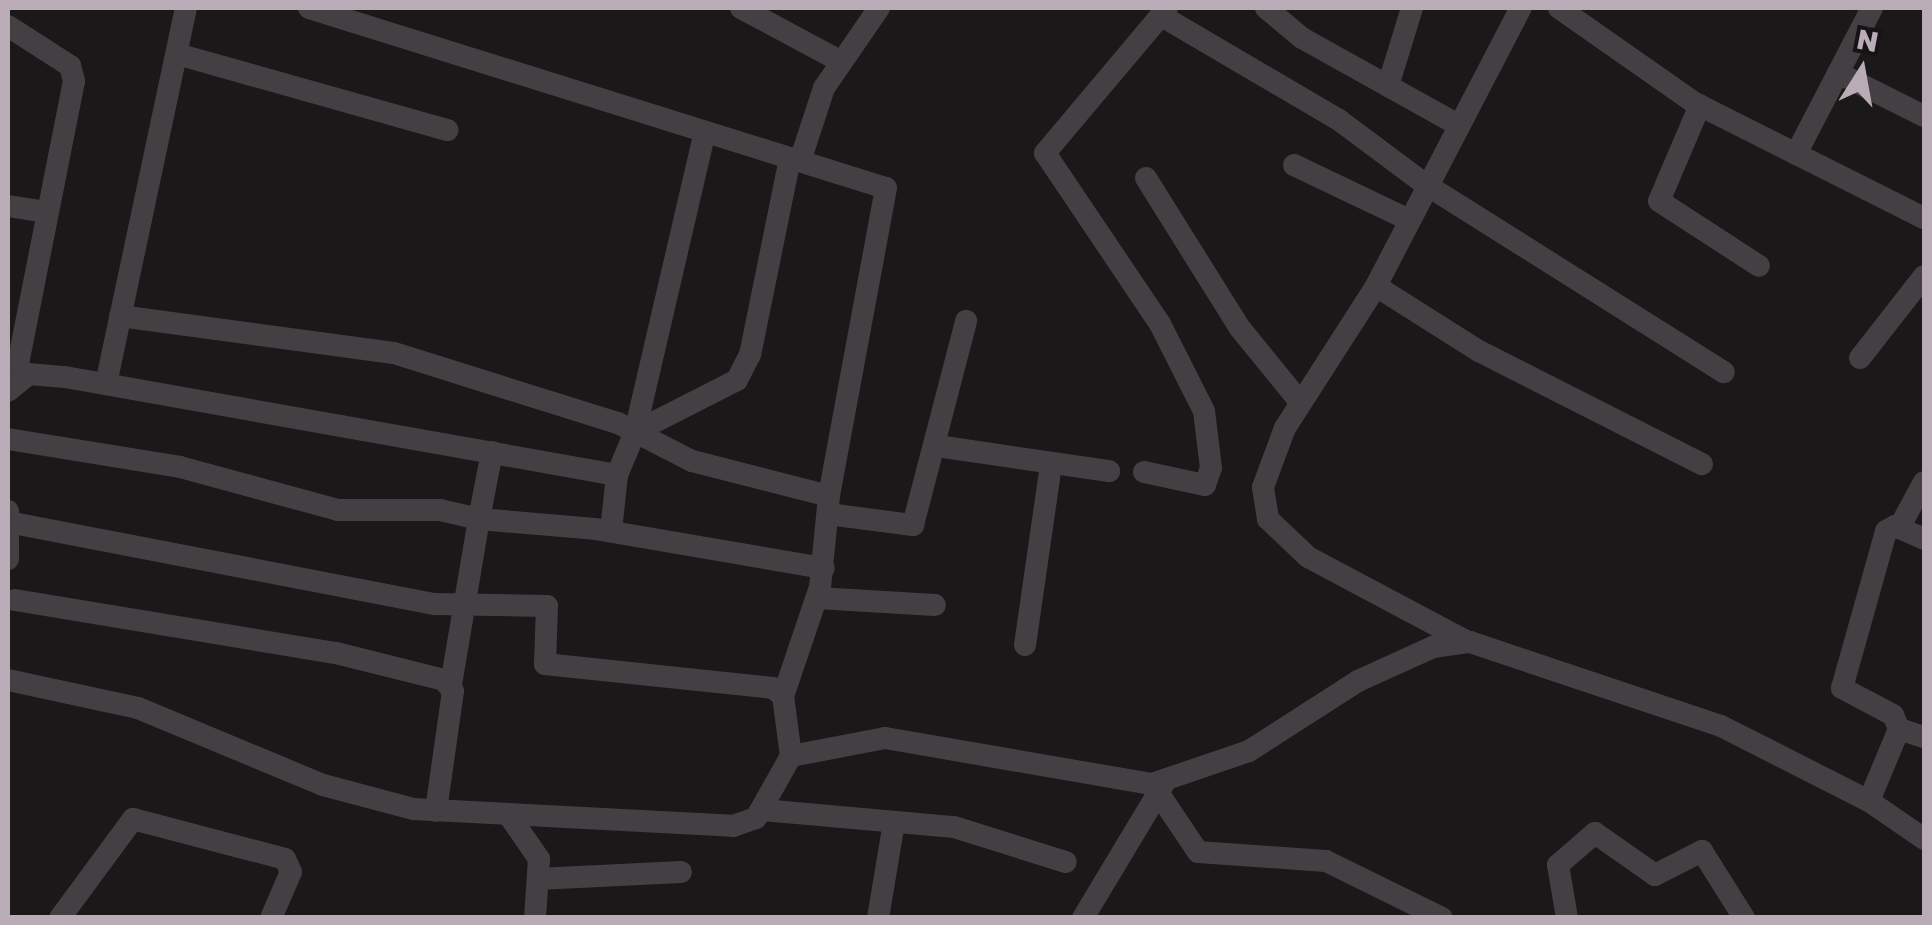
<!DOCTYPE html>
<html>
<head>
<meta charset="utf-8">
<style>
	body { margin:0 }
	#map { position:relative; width:1932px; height:925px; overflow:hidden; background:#1a1819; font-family:"Golos Text",sans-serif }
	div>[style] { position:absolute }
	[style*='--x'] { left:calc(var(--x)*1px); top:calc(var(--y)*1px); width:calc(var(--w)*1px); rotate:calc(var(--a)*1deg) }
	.minor>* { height:22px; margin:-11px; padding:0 11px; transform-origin:11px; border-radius:11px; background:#443f43 }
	span { translate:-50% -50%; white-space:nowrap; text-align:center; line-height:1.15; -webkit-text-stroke:10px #151314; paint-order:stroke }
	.frame { position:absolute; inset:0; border:10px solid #b9acb7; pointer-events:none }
	.north { position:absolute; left:1812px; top:20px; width:100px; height:100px; -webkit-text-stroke:8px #151314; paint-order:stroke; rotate:11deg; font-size:28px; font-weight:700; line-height:40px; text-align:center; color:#b9acb7 }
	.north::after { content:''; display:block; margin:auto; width:35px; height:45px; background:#b9acb7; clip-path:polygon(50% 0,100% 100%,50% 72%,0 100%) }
</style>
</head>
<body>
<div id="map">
	<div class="minor">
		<div style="--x:309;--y:8;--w:604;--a:17.33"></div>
		<div style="--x:886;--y:188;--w:313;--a:100.5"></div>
		<div style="--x:829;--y:496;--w:91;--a:95.6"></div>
		<div style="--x:820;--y:587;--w:115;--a:108.7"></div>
		<div style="--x:741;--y:8;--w:112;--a:28.2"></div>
		<div style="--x:1266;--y:8;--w:47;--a:39.8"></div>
		<div style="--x:1302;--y:38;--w:179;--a:29.1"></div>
		<div style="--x:1559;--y:8;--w:164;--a:35"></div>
		<div style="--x:1693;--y:102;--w:258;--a:26.7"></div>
		<div style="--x:1160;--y:15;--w:208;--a:30.4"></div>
		<div style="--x:1339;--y:120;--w:107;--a:36.7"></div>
		<div style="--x:1425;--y:184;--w:353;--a:32.2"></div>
		<div style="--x:8;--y:26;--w:74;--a:32.8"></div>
		<div style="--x:70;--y:66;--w:16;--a:75"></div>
		<div style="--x:74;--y:81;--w:303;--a:101.2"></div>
		<div style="--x:177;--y:54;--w:281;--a:15.7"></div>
		<div style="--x:1838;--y:73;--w:96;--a:26.6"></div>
		<div style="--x:1388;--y:86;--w:82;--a:-72.9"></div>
		<div style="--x:1700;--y:105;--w:104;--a:113.1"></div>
		<div style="--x:1659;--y:201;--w:119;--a:33"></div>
		<div style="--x:1796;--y:154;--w:165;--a:-62.5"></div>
		<div style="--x:800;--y:161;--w:77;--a:-71.8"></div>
		<div style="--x:824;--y:88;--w:97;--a:-55.5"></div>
		<div style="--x:1294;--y:165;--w:125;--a:25.5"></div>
		<div style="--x:1146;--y:178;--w:176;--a:58"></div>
		<div style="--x:1239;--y:327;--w:97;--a:50.9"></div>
		<div style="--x:8;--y:206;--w:36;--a:9"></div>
		<div style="--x:1376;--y:286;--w:122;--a:32.3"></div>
		<div style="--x:1479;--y:351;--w:250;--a:26.9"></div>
		<div style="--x:120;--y:316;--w:276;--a:7.7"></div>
		<div style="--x:394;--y:353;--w:235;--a:17.4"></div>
		<div style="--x:618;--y:423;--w:83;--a:27.2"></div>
		<div style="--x:692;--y:461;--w:141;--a:14.3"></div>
		<div style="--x:1860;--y:358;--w:104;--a:-52"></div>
		<div style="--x:106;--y:384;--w:384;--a:-78"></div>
		<div style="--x:8;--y:391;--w:27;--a:-39"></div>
		<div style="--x:29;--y:374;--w:36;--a:5"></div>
		<div style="--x:65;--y:377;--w:561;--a:10.07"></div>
		<div style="--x:617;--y:475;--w:47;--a:-67.3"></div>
		<div style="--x:635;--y:432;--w:305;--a:-76.9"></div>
		<div style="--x:635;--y:432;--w:114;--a:-27"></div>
		<div style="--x:737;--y:380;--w:28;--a:-63"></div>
		<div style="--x:750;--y:355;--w:201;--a:-78.5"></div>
		<div style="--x:8;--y:439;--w:174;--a:9.2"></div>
		<div style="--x:180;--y:467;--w:164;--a:15.2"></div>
		<div style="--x:338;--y:510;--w:102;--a:0"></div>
		<div style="--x:440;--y:510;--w:40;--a:13"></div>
		<div style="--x:479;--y:519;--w:167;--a:99.6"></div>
		<div style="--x:937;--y:446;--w:174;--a:8.3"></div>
		<div style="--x:492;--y:452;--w:68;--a:101"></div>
		<div style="--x:479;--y:519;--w:116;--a:4.9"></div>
		<div style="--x:595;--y:529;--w:232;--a:9.7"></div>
		<div style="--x:1144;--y:472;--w:62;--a:12"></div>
		<div style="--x:1205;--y:485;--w:18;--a:-71"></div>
		<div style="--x:1211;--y:468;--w:57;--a:-97"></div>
		<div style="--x:1204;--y:411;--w:97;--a:-116.8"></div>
		<div style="--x:1160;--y:324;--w:206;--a:-123.9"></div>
		<div style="--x:1045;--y:153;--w:189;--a:-49.9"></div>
		<div style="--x:8;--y:511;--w:48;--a:90"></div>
		<div style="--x:828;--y:514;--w:86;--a:7.4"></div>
		<div style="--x:913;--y:525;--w:211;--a:-75.4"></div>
		<div style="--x:13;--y:523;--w:430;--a:10.9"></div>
		<div style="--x:435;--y:604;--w:112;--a:1"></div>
		<div style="--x:547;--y:606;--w:58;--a:92"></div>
		<div style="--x:545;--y:664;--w:229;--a:6"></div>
		<div style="--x:773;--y:688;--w:13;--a:39"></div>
		<div style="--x:783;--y:696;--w:61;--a:82.4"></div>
		<div style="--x:1899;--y:528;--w:52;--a:-61.5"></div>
		<div style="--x:611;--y:531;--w:56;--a:-83.9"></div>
		<div style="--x:817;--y:598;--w:118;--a:3.4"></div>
		<div style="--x:15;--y:600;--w:325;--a:9.4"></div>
		<div style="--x:336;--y:653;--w:111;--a:14"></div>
		<div style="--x:444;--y:680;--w:14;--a:51"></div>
		<div style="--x:453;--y:691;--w:121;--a:98.1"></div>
		<div style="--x:1464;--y:640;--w:177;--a:-152"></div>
		<div style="--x:1308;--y:557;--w:55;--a:-136.5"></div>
		<div style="--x:1268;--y:519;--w:32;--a:-99"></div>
		<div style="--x:1263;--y:487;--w:63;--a:-69.6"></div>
		<div style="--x:1285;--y:428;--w:169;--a:-57.3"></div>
		<div style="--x:1376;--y:286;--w:314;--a:-62.5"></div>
		<div style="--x:1025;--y:645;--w:182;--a:-81.8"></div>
		<div style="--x:8;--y:680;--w:133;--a:12.2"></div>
		<div style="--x:138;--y:708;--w:200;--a:22.6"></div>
		<div style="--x:323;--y:785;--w:93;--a:14.9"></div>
		<div style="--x:413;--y:809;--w:320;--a:3"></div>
		<div style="--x:733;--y:826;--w:24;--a:-19"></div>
		<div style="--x:756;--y:818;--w:71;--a:-60.6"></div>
		<div style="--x:791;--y:756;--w:96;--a:-10.8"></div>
		<div style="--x:885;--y:738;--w:271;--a:9.8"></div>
		<div style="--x:1152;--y:784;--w:102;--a:-18.8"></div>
		<div style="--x:1249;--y:751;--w:130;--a:-32.7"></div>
		<div style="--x:1358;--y:681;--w:82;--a:-24.4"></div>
		<div style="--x:1433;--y:647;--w:37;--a:-8"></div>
		<div style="--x:1470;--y:642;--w:265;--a:18.5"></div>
		<div style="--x:1721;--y:726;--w:166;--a:26.9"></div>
		<div style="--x:1869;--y:801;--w:67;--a:34.6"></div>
		<div style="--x:1899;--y:729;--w:26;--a:18"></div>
		<div style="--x:1157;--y:791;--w:73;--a:56.1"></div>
		<div style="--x:1198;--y:852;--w:128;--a:4"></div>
		<div style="--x:1326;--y:861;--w:129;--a:26.2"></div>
		<div style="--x:1869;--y:801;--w:78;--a:-67.4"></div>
		<div style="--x:1899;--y:729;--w:15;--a:-113"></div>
		<div style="--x:1893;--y:715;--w:58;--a:-152.1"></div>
		<div style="--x:1842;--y:688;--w:163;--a:-74.3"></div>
		<div style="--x:1886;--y:531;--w:10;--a:-29"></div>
		<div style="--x:1895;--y:526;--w:32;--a:24"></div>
		<div style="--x:762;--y:810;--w:193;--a:5.1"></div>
		<div style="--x:954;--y:827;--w:117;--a:17.4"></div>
		<div style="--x:508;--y:814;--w:55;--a:55.4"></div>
		<div style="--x:539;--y:859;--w:59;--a:93.9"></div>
		<div style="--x:538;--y:879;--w:143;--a:-2.8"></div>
		<div style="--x:60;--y:918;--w:123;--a:-53.6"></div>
		<div style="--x:133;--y:819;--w:157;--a:14.7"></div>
		<div style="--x:285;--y:859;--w:14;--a:65"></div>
		<div style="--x:291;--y:872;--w:50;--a:113.5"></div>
		<div style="--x:878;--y:918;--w:97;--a:-80.5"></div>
		<div style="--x:1083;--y:918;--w:161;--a:-59"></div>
		<div style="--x:1567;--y:918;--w:54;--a:-99.6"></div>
		<div style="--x:1558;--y:865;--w:49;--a:-40.9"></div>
		<div style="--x:1595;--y:833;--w:73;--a:35"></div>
		<div style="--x:1655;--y:875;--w:53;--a:-27.1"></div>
		<div style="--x:1702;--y:851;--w:79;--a:57.9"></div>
	</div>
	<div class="frame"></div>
	<div class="north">N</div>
</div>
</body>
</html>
